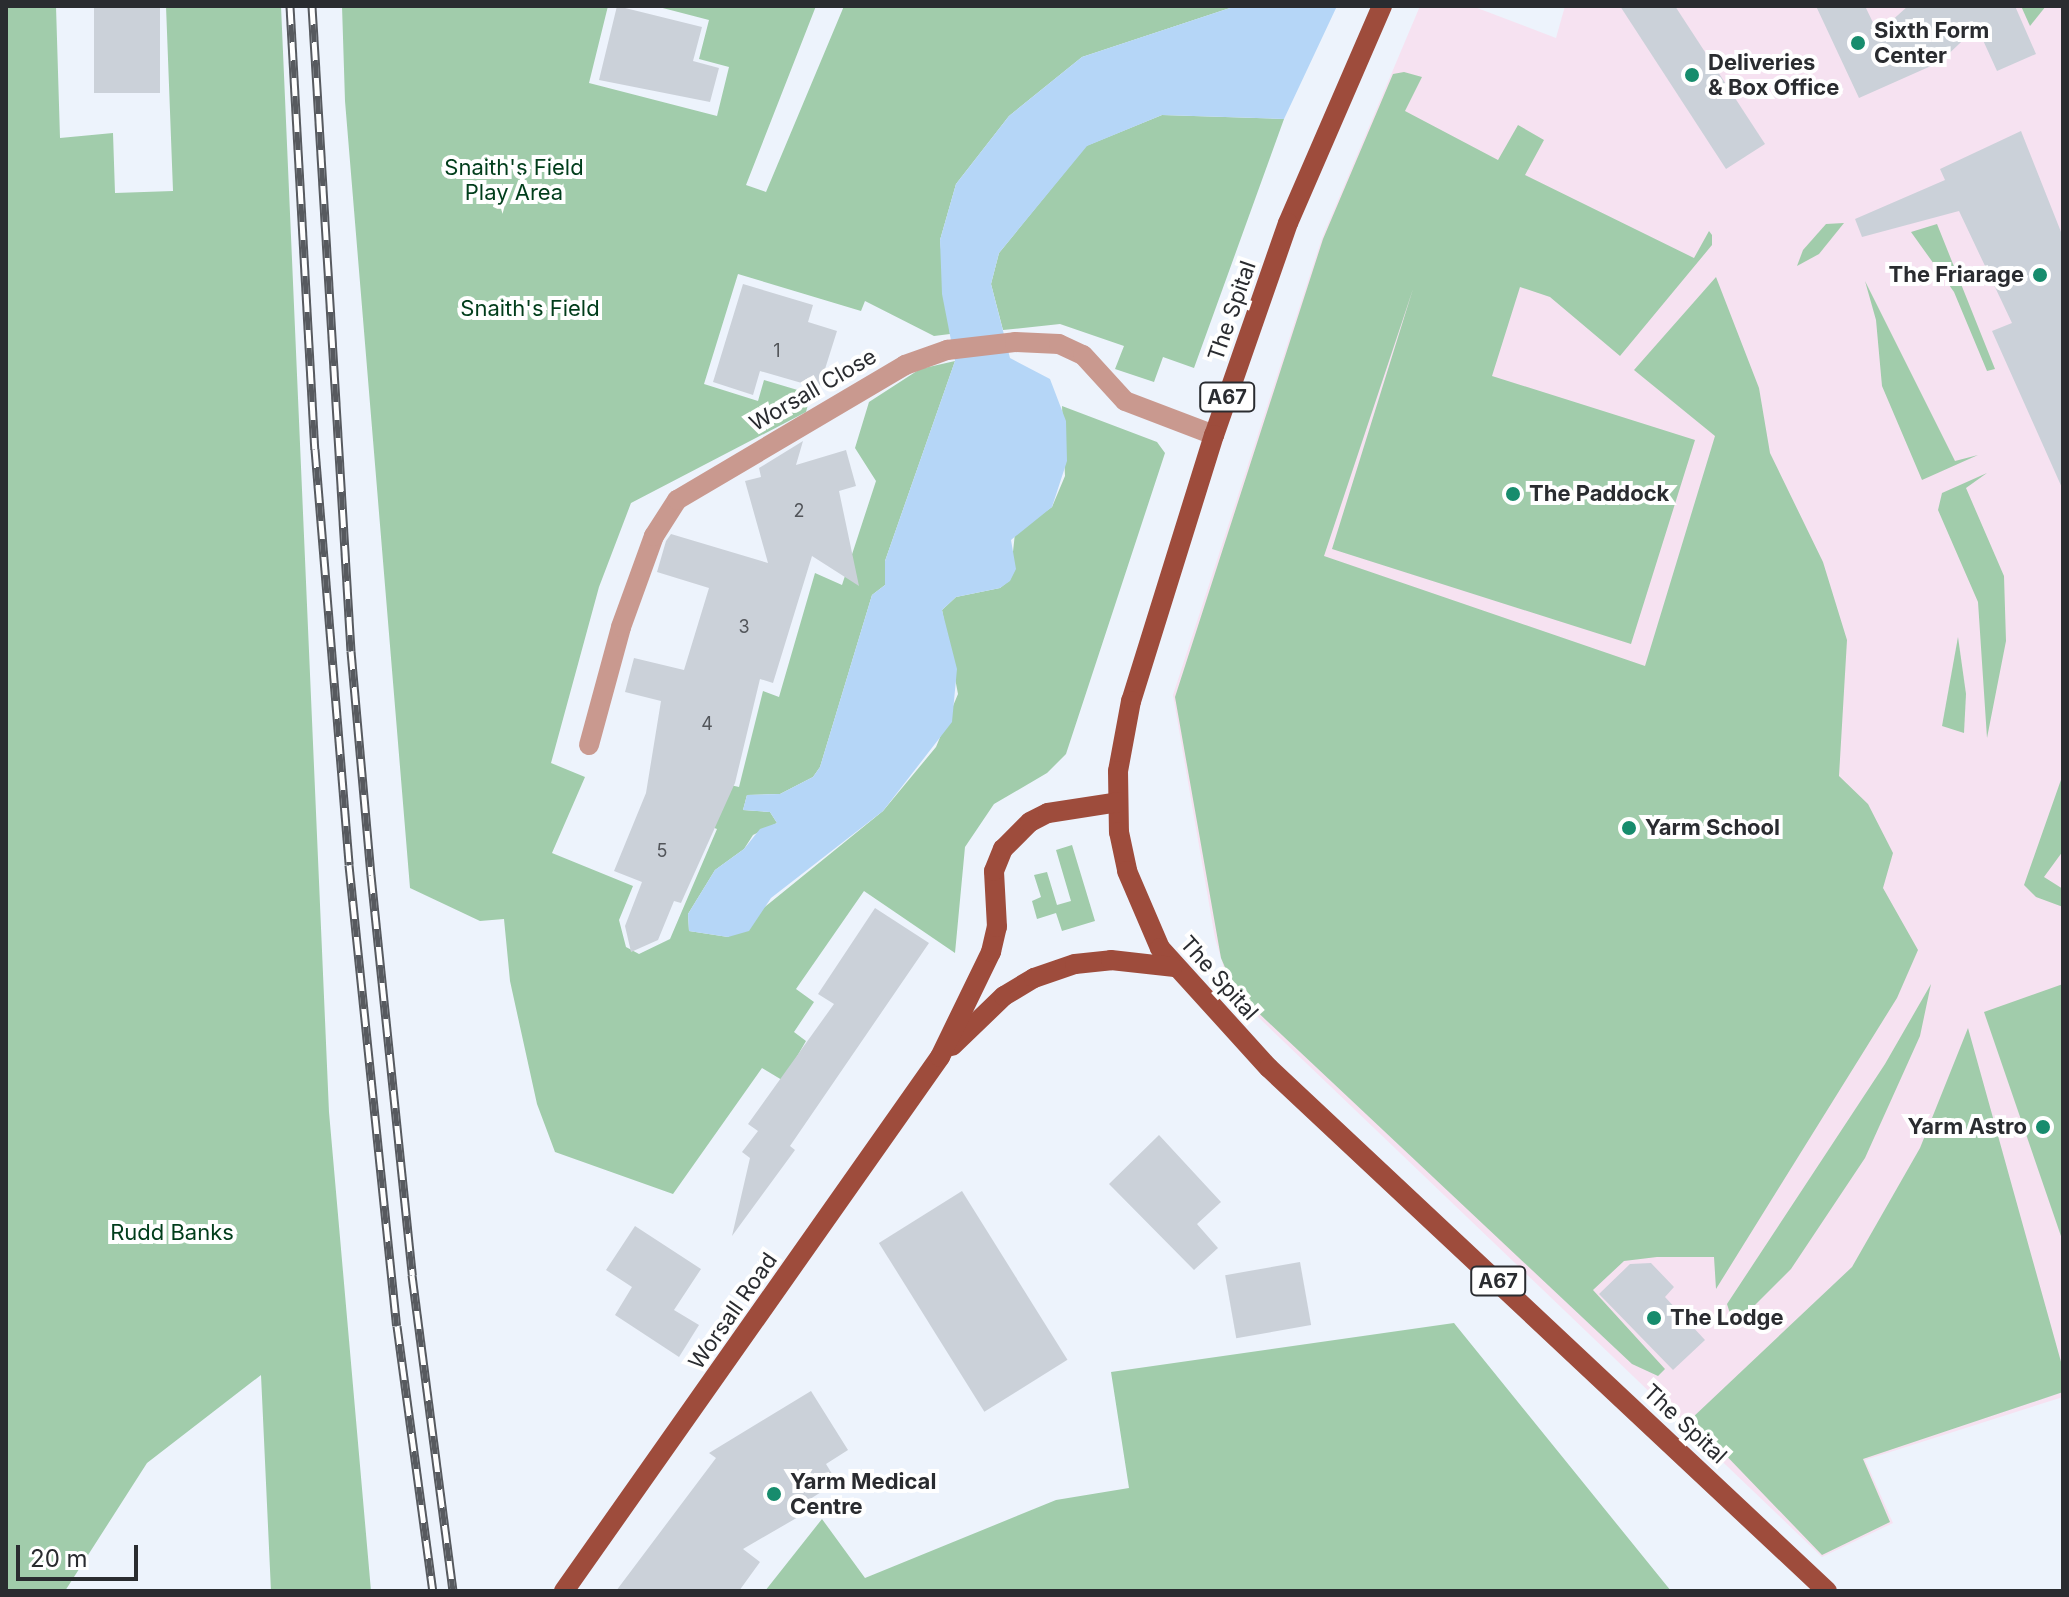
<!DOCTYPE html>
<html>
<head>
<meta charset="utf-8">
<style>
	body { margin:0 }
	#map { position:relative; width:2069px; height:1597px; overflow:hidden; background:#edf3fc; font-family:Inter,sans-serif }
	div>[style] { position:absolute }
	[style*='--x'] { left:calc(var(--x)*1px); top:calc(var(--y)*1px); width:calc(var(--w)*1px); rotate:calc(var(--a)*1deg) }
	.education>* { inset:0; background:#f6e2f1 }
	.green>* { inset:0; background:#a1ccab }
	.water>* { inset:0; background:#b5d6f7 }
	.building>* { inset:0; background:#cbd1d9; transform-origin:0 0 }
	.minor>* { height:20px; margin:-10px; padding:0 10px; transform-origin:10px; border-radius:10px; background:#c9998f }
	.major>* { height:20px; margin:-10px; padding:0 10px; transform-origin:10px; border-radius:10px; background:#9e4c3c }
	.rail>* { height:9px; margin-top:-4.5px; transform-origin:0; background:repeating-linear-gradient(90deg,#fff 0 18px,#575a5f 0 36px); box-sizing:border-box; border-block:2px solid #575a5f }
	.dots>* { width:22px; height:22px; translate:-50% -50%; box-sizing:border-box; border:4px solid #fff; border-radius:50% }
	span { translate:-50% -50%; white-space:nowrap; text-align:center; line-height:1.15; -webkit-text-stroke:8px #fff; paint-order:stroke }
	.number-label { font-size:18px; color:#52555a }
	.number-label span { -webkit-text-stroke-width:0 }
	.shield-label span { padding:2px 6px; background:#fff; border:2px solid; border-radius:6px; -webkit-text-stroke-width:0 }
	.shield-label { font-size:20px; color:#2a2c30; font-weight:700 }
	.poi-label { font-size:22px; color:#2a2c30; font-weight:700 }
	.left { translate:0 -50%; text-align:left }
	.right { translate:-100% -50%; text-align:right }
	.park-label { font-size:22px; color:#013d1b }
	.street-label { font-size:22px; color:#2a2c30 }
	.frame { position:absolute; inset:0; border:8px solid #2a2c30; pointer-events:none }
	.scale { position:absolute; left:16px; top:1545px; width:122px; height:36px; box-sizing:border-box; border:4px solid #2a2c30; border-top:0; padding-left:10px; font-size:24px; line-height:28px; white-space:nowrap; color:#2a2c30; -webkit-text-stroke:6px #fff; paint-order:stroke }
</style>
</head>
<body>
<div id="map">
	<div class="education">
		<div style="clip-path:polygon(1420px 6px,1472px 6px,1556px 38px,1565px 6px,2063px 6px,2063px 1397px,1865px 1460px,1893px 1523px,1822px 1557px,1256px 1015px,1230px 988px,1215px 938px,1173px 695px,1322px 238px)"></div>
	</div>
	<div class="green">
		<div style="clip-path:polygon(6px 6px,56px 6px,60px 138px,113px 133px,115px 193px,173px 191px,166px 6px,281px 6px,329px 1112px,371px 1591px,271px 1591px,261px 1375px,147px 1463px,65px 1591px,6px 1591px)"></div>
		<div style="clip-path:polygon(342px 6px,608px 6px,589px 83px,717px 116px,729px 67px,699px 59px,709px 20px,655px 6px,816px 6px,746px 185px,766px 192px,844px 6px,1236px 6px,1082px 57px,1009px 116px,956px 184px,940px 240px,950px 334px,934px 336px,865px 301px,861px 311px,738px 274px,704px 384px,758px 401px,764px 380px,811px 394px,806px 412px,631px 503px,599px 587px,551px 763px,585px 777px,552px 853px,633px 886px,619px 920px,626px 947px,639px 954px,670px 939px,717px 829px,691px 819px,695px 777px,739px 787px,763px 691px,779px 697px,815px 573px,842px 585px,876px 481px,855px 448px,869px 402px,920px 369px,955px 361px,885px 561px,885px 585px,872px 595px,820px 767px,813px 777px,780px 794px,747px 795px,743px 810px,770px 812px,777px 823px,753px 835px,744px 849px,715px 870px,688px 914px,689px 931px,728px 937px,883px 811px,936px 747px,958px 694px,942px 610px,956px 597px,1000px 588px,1010px 580px,1015px 533px,1052px 507px,1065px 476px,1062px 406px,1157px 442px,1165px 453px,1066px 754px,1047px 773px,994px 804px,965px 847px,955px 953px,864px 891px,796px 989px,814px 1002px,794px 1032px,806px 1041px,792px 1065px,782px 1080px,762px 1068px,673px 1194px,555px 1152px,537px 1104px,510px 981px,504px 919px,480px 921px,410px 888px,345px 101px)"></div>
		<div style="clip-path:polygon(2021px 6px,2046px 6px,2030px 26px)"></div>
		<div style="clip-path:polygon(1404px 72px,1422px 77px,1405px 111px,1498px 160px,1518px 125px,1544px 140px,1525px 175px,1694px 258px,1709px 231px,1712px 235px,1712px 245px,1620px 356px,1550px 297px,1520px 287px,1492px 376px,1695px 440px,1631px 644px,1332px 549px,1413px 289px,1324px 556px,1645px 666px,1715px 436px,1634px 370px,1716px 277px,1759px 388px,1770px 453px,1823px 562px,1847px 640px,1839px 776px,1868px 804px,1893px 853px,1883px 888px,1918px 950px,1897px 998px,1716px 1289px,1714px 1257px,1657px 1257px,1624px 1261px,1593px 1290px,1665px 1369px,1658px 1376px,1632px 1364px,1250px 1005px,1233px 986px,1221px 958px,1175px 697px,1323px 239px,1393px 74px)"></div>
		<div style="clip-path:polygon(1162px 115px,1284px 119px,1194px 368px,1163px 357px,1154px 382px,1115px 369px,1124px 346px,1060px 324px,1003px 330px,991px 284px,999px 253px,1086px 146px)"></div>
		<div style="clip-path:polygon(1844px 223px,1819px 254px,1797px 266px,1803px 250px,1826px 224px)"></div>
		<div style="clip-path:polygon(1937px 224px,1995px 369px,1987px 371px,1954px 292px,1911px 232px)"></div>
		<div style="clip-path:polygon(1865px 281px,1955px 461px,1978px 455px,1922px 480px,1882px 386px,1876px 320px)"></div>
		<div style="clip-path:polygon(1987px 473px,1966px 488px,2004px 576px,2006px 641px,1987px 738px,1978px 602px,1938px 510px,1942px 493px)"></div>
		<div style="clip-path:polygon(1958px 637px,1966px 694px,1964px 733px,1942px 726px)"></div>
		<div style="clip-path:polygon(2063px 774px,2063px 851px,2044px 877px,2063px 889px,2063px 907px,2036px 897px,2024px 885px)"></div>
		<div style="clip-path:polygon(1072px 845px,1095px 921px,1062px 931px,1056px 913px,1037px 919px,1032px 901px,1041px 897px,1034px 875px,1047px 872px,1057px 905px,1071px 901px,1056px 850px)"></div>
		<div style="clip-path:polygon(1931px 984px,1920px 1036px,1865px 1158px,1791px 1269px,1734px 1326px,1727px 1304px,1885px 1064px)"></div>
		<div style="clip-path:polygon(2063px 984px,2063px 1242px,1984px 1012px)"></div>
		<div style="clip-path:polygon(1968px 1028px,2063px 1369px,2063px 1392px,1863px 1459px,1890px 1522px,1822px 1555px,1691px 1419px,1852px 1267px,1920px 1148px)"></div>
		<div style="clip-path:polygon(1454px 1323px,1671px 1591px,765px 1591px,822px 1519px,865px 1578px,1056px 1500px,1129px 1488px,1111px 1372px)"></div>
	</div>
	<div class="water">
		<div style="clip-path:polygon(1236px 6px,1337px 6px,1284px 119px,1162px 115px,1087px 146px,999px 253px,991px 284px,1010px 358px,1050px 379px,1066px 421px,1067px 461px,1052px 507px,1011px 540px,1016px 569px,1010px 581px,1000px 588px,956px 597px,942px 610px,957px 669px,952px 722px,883px 811px,771px 898px,749px 931px,728px 937px,689px 931px,688px 914px,715px 870px,744px 849px,760px 829px,777px 823px,770px 812px,743px 810px,747px 795px,780px 794px,813px 777px,820px 767px,872px 595px,885px 585px,885px 561px,955px 361px,942px 294px,940px 240px,956px 184px,1009px 116px,1082px 57px)"></div>
	</div>
	<div class="building">
		<div style="left:94px;top:6px;width:66px;height:87px"></div>
		<div style="clip-path:polygon(617px 6px,702px 27px,693px 61px,719px 68px,710px 102px,599px 80px)"></div>
		<div style="clip-path:polygon(1620px 6px,1675px 6px,1765px 144px,1726px 169px)"></div>
		<div style="clip-path:polygon(1816px 6px,1865px 6px,1878px 33px,1908px 6px,2015px 6px,2036px 54px,1997px 71px,1977px 27px,1940px 62px,1859px 98px)"></div>
		<div style="clip-path:polygon(2021px 131px,2063px 237px,2063px 490px,1992px 331px,2012px 323px,1959px 211px,1862px 237px,1855px 219px,1945px 180px,1940px 169px)"></div>
		<div style="clip-path:polygon(743px 284px,813px 305px,808px 322px,837px 331px,819px 388px,760px 371px,753px 395px,713px 382px)"></div>
		<div style="clip-path:polygon(803px 441px,796px 465px,846px 450px,856px 486px,839px 491px,859px 586px,812px 556px,773px 683px,760px 679px,735px 783px,681px 903px,674px 901px,658px 940px,631px 952px,625px 926px,642px 882px,614px 871px,646px 793px,661px 701px,625px 692px,634px 658px,684px 670px,709px 588px,657px 572px,666px 541px,671px 534px,768px 563px,745px 481px,761px 477px,759px 468px)"></div>
		<div style="clip-path:polygon(875px 908px,929px 943px,790px 1146px,795px 1150px,732px 1236px,750px 1158px,742px 1152px,758px 1131px,748px 1124px,834px 1004px,818px 994px)"></div>
		<div style="clip-path:polygon(1159px 1135px,1221px 1202px,1197px 1224px,1218px 1248px,1194px 1270px,1109px 1184px)"></div>
		<div style="left:962px;top:1191px;width:199px;height:98px;rotate:58deg"></div>
		<div style="clip-path:polygon(635px 1226px,701px 1269px,674px 1310px,699px 1325px,679px 1357px,615px 1315px,632px 1287px,606px 1270px)"></div>
		<div style="left:1300px;top:1262px;width:64px;height:76px;rotate:80deg"></div>
		<div style="clip-path:polygon(1651px 1263px,1674px 1287px,1665px 1297px,1705px 1340px,1673px 1370px,1599px 1294px,1630px 1264px)"></div>
		<div style="clip-path:polygon(811px 1391px,848px 1450px,826px 1464px,837px 1482px,807px 1501px,812px 1509px,743px 1549px,760px 1562px,739px 1591px,616px 1591px,716px 1458px,709px 1453px)"></div>
	</div>
	<div class="minor">
		<div style="--x:589;--y:745;--w:122;--a:-74.8"></div>
		<div style="--x:621;--y:627;--w:97;--a:-70.1"></div>
		<div style="--x:654;--y:536;--w:43;--a:-57.4"></div>
		<div style="--x:677;--y:500;--w:265;--a:-30.6"></div>
		<div style="--x:905;--y:365;--w:45;--a:-19.7"></div>
		<div style="--x:947;--y:350;--w:68;--a:-6.7"></div>
		<div style="--x:1015;--y:342;--w:44;--a:2.6"></div>
		<div style="--x:1059;--y:344;--w:26;--a:25"></div>
		<div style="--x:1083;--y:355;--w:62;--a:47.6"></div>
		<div style="--x:1125;--y:401;--w:95;--a:20.9"></div>
	</div>
	<div class="major">
		<div style="--x:1382;--y:6;--w:236;--a:113.4"></div>
		<div style="--x:1288;--y:223;--w:225;--a:109.2"></div>
		<div style="--x:1214;--y:435;--w:279;--a:107.3"></div>
		<div style="--x:1131;--y:701;--w:71;--a:100.5"></div>
		<div style="--x:1118;--y:771;--w:61;--a:89.1"></div>
		<div style="--x:1119;--y:832;--w:40;--a:78"></div>
		<div style="--x:1127;--y:871;--w:84;--a:66.8"></div>
		<div style="--x:1160;--y:948;--w:162;--a:47.8"></div>
		<div style="--x:1269;--y:1068;--w:765;--a:43.15"></div>
		<div style="--x:952;--y:1046;--w:72;--a:-43.9"></div>
		<div style="--x:1004;--y:996;--w:35;--a:-31"></div>
		<div style="--x:1034;--y:978;--w:43;--a:-18.9"></div>
		<div style="--x:1075;--y:964;--w:36;--a:-6"></div>
		<div style="--x:1111;--y:960;--w:62;--a:6.4"></div>
		<div style="--x:564;--y:1591;--w:653;--a:-54.85"></div>
		<div style="--x:940;--y:1057;--w:117;--a:-64.1"></div>
		<div style="--x:991;--y:952;--w:26;--a:-77"></div>
		<div style="--x:997;--y:927;--w:56;--a:-93.1"></div>
		<div style="--x:994;--y:871;--w:24;--a:-68"></div>
		<div style="--x:1003;--y:849;--w:38;--a:-45"></div>
		<div style="--x:1030;--y:822;--w:20;--a:-27"></div>
		<div style="--x:1048;--y:813;--w:71;--a:-8.9"></div>
	</div>
	<div class="rail">
		<div style="--x:290;--y:6;--w:444;--a:86.8"></div>
		<div style="--x:315;--y:449;--w:417;--a:85.3"></div>
		<div style="--x:349;--y:865;--w:463;--a:84.1"></div>
		<div style="--x:397;--y:1326;--w:267;--a:82.3"></div>
		<div style="--x:312;--y:6;--w:646;--a:86.54"></div>
		<div style="--x:351;--y:651;--w:225;--a:84.9"></div>
		<div style="--x:371;--y:875;--w:402;--a:84.1"></div>
		<div style="--x:412;--y:1275;--w:319;--a:82.6"></div>
	</div>
	<div class="dots">
		<div style="left:1858px;top:43px;background:#178c6d"></div>
		<div style="left:1692px;top:75px;background:#178c6d"></div>
		<div style="left:2040px;top:275px;background:#178c6d"></div>
		<div style="left:1513px;top:494px;background:#178c6d"></div>
		<div style="left:1629px;top:828px;background:#178c6d"></div>
		<div style="left:2043px;top:1127px;background:#178c6d"></div>
		<div style="left:1654px;top:1318px;background:#178c6d"></div>
		<div style="left:774px;top:1494px;background:#178c6d"></div>
	</div>
	<div class="number-label">
		<span style="left:777px;top:351px">1</span>
		<span style="left:799px;top:511px">2</span>
		<span style="left:744px;top:627px">3</span>
		<span style="left:707px;top:724px">4</span>
		<span style="left:662px;top:851px">5</span>
	</div>
	<div class="shield-label">
		<span style="left:1227px;top:397px">A67</span>
		<span style="left:1498px;top:1281px">A67</span>
	</div>
	<div class="poi-label">
		<span class="left" style="left:1874px;top:43px">Sixth Form<br>Center</span>
		<span class="left" style="left:1708px;top:75px">Deliveries<br>&amp; Box Office</span>
		<span class="right" style="left:2024px;top:275px">The Friarage</span>
		<span class="left" style="left:1529px;top:494px">The Paddock</span>
		<span class="left" style="left:1645px;top:828px">Yarm School</span>
		<span class="right" style="left:2027px;top:1127px">Yarm Astro</span>
		<span class="left" style="left:1670px;top:1318px">The Lodge</span>
		<span class="left" style="left:790px;top:1494px">Yarm Medical<br>Centre</span>
	</div>
	<div class="park-label">
		<span style="left:514px;top:180px">Snaith's Field<br>Play Area</span>
		<span style="left:530px;top:309px">Snaith's Field</span>
		<span style="left:172px;top:1233px">Rudd Banks</span>
	</div>
	<div class="street-label">
		<span style="left:1232px;top:311px;rotate:-71deg">The Spital</span>
		<span style="left:813px;top:390px;rotate:-30deg">Worsall Close</span>
		<span style="left:1219px;top:978px;rotate:48deg">The Spital</span>
		<span style="left:733px;top:1311px;rotate:-55deg">Worsall Road</span>
		<span style="left:1685px;top:1424px;rotate:43deg">The Spital</span>
	</div>
	<div class="frame"></div>
	<div class="scale">20 m</div>
</div>
</body>
</html>
